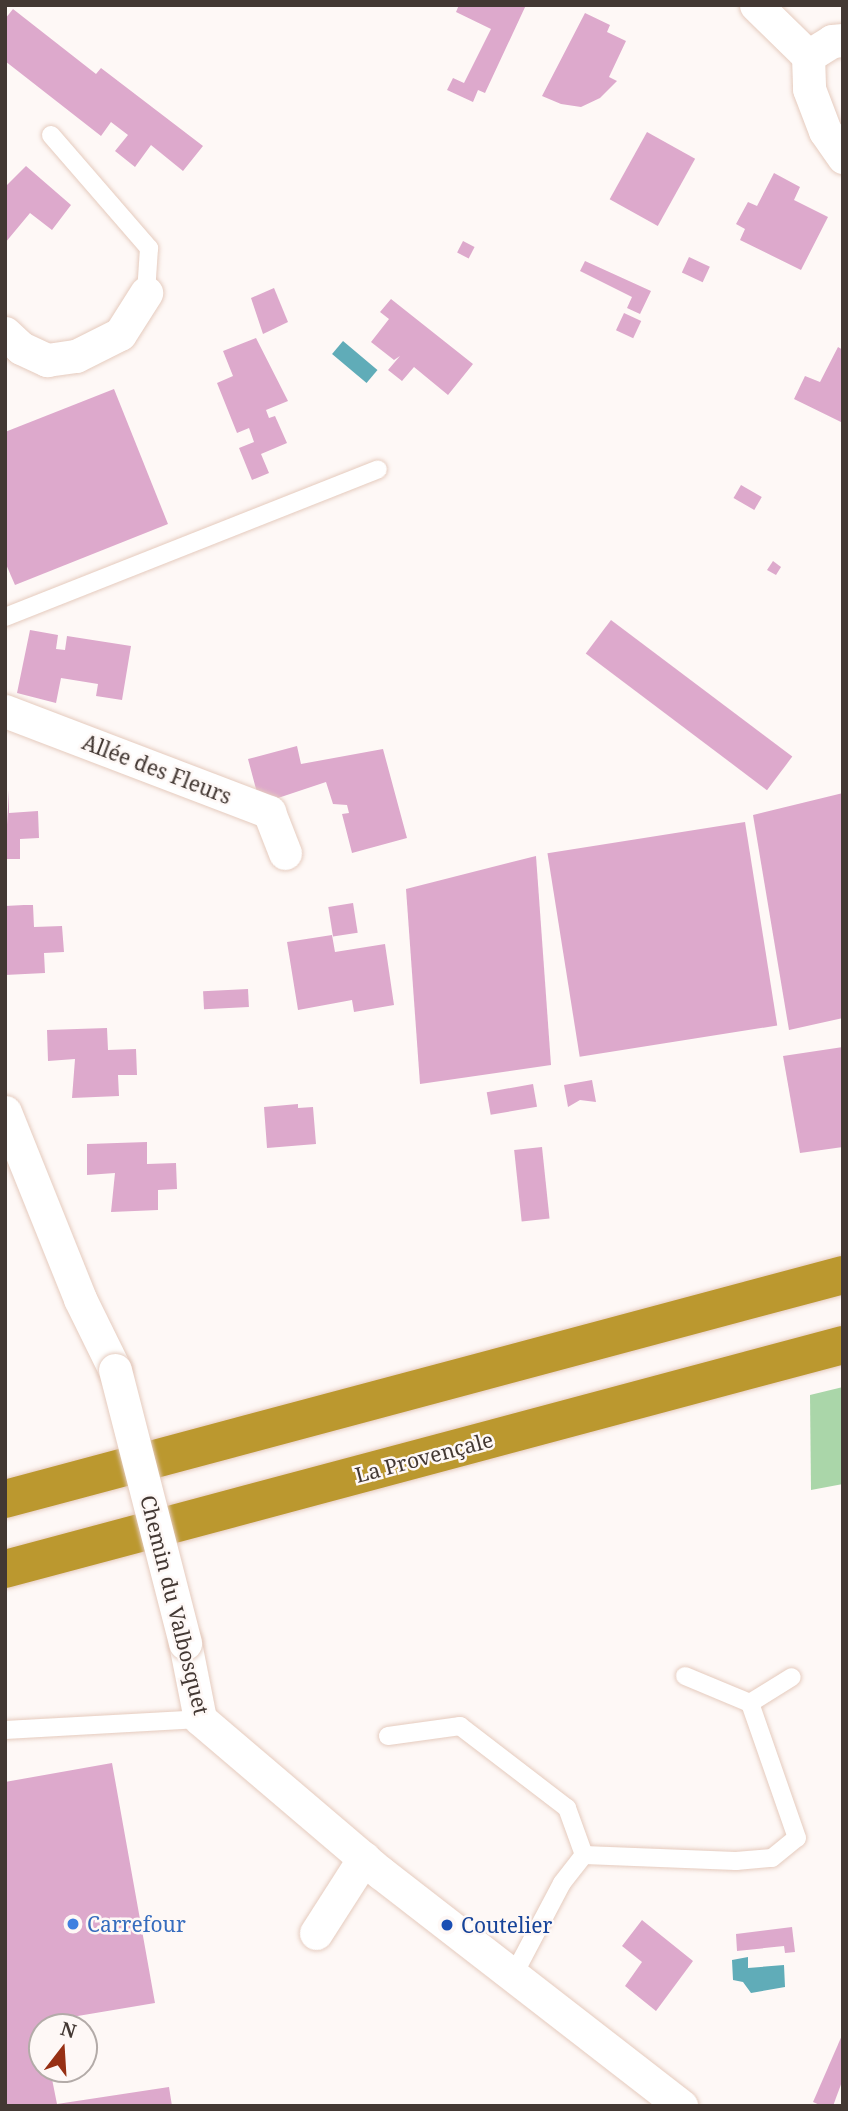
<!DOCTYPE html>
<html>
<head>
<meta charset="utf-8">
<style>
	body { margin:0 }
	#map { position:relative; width:848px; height:2111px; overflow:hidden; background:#fef8f6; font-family:"Noto Serif",serif }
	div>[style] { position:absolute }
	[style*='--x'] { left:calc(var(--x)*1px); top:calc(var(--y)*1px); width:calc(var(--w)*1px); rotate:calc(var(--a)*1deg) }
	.forest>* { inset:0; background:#aad6a9 }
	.water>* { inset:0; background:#60acb8; transform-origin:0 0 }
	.building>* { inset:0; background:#dda9cc; transform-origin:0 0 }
	.roads { filter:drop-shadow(0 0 2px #e5cbbe) drop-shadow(0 0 2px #e5cbbe) }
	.service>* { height:18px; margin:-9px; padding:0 9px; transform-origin:9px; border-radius:9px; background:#fff }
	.minor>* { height:33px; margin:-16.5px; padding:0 16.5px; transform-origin:16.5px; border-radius:16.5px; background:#fff }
	.motorway>* { height:38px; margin:-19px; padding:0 19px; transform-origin:19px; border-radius:19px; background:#bb982f }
	.bridges { filter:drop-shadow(0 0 2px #e5cbbe) drop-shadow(0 0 2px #e5cbbe) }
	.minor-bridge>* { height:33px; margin:-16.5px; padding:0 16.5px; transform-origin:16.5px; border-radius:16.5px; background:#fff }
	.dots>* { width:19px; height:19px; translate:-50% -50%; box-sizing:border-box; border:4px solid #fef8f6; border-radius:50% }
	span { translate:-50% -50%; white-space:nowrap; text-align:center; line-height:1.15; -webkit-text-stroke:5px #fef8f6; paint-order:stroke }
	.street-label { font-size:21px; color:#433833 }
	.shop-label { font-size:21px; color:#366cbe }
	.left { translate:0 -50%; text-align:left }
	.transit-label { font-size:21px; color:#164399 }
	.frame { position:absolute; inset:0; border:7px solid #433833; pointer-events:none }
	.north { position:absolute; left:28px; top:2013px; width:70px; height:70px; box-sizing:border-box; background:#fef8f6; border:2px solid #b3aba8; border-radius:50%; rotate:17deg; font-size:19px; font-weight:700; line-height:28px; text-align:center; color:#433833 }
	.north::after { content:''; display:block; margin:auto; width:24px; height:32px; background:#973014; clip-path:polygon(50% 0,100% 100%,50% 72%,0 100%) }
</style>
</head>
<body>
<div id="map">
	<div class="forest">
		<div style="clip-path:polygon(843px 1387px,843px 1484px,811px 1490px,810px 1395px)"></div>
	</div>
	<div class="water">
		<div style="left:343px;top:341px;width:45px;height:17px;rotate:40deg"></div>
		<div style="clip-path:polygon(748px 1957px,748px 1968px,784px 1965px,785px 1987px,751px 1993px,743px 1982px,733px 1980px,732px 1960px)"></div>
	</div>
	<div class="building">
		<div style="clip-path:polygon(459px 5px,526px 5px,485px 93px,478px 90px,473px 102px,447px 90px,453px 78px,464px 83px,491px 29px,456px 12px)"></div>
		<div style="clip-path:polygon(13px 9px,96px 74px,101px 68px,203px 146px,183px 171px,151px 145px,135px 167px,115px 151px,128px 135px,111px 122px,101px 136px,5px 61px,5px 19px)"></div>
		<div style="clip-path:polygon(585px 13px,610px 25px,607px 32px,626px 41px,609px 77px,617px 81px,600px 98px,581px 107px,561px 104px,542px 96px)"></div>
		<div style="left:647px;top:132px;width:55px;height:77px;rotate:29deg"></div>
		<div style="clip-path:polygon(26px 166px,71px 205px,52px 230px,30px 213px,5px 243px,5px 187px)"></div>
		<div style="clip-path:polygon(774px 173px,800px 187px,794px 200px,828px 217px,801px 270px,740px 240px,745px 229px,736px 224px,748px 202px,757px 206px)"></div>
		<div style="left:463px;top:241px;width:13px;height:13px;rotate:27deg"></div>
		<div style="left:689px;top:257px;width:23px;height:17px;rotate:25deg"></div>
		<div style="clip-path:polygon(585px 261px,651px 291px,640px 314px,627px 308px,632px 297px,580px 271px)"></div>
		<div style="clip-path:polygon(274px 288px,288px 322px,263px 334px,251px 298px)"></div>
		<div style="clip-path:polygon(391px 299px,473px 364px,448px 395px,414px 367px,402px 381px,388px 370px,400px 356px,394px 360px,371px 342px,389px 319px,380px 312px)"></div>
		<div style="left:624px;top:313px;width:19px;height:19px;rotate:25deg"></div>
		<div style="clip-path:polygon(256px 338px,288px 401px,266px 410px,269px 418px,275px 416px,287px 443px,261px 454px,269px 473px,252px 480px,239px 448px,254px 442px,249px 428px,237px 433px,217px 383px,233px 376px,223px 351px)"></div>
		<div style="clip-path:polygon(838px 347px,843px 350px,843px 423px,794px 399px,805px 376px,820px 382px)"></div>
		<div style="clip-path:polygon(114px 389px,168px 524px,15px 585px,5px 562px,5px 432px)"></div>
		<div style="left:741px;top:485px;width:24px;height:15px;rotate:30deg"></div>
		<div style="clip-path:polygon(773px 561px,781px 567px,776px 575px,767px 570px)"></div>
		<div style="left:611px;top:620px;width:227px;height:42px;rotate:37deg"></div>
		<div style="clip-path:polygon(30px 630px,58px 635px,56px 649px,65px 650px,67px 636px,131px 646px,122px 700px,96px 696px,98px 684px,61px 678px,56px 703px,17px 693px)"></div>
		<div style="clip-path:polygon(297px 746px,301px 764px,383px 749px,407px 838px,352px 853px,342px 814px,349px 813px,347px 805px,333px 804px,326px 782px,260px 804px,248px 759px)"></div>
		<div style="clip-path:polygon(9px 790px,9px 813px,38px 811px,39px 838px,20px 839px,20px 859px,5px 859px)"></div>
		<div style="clip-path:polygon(843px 793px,843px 1018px,789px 1030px,753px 815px)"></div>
		<div style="left:745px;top:822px;width:206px;height:200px;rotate:81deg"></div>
		<div style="clip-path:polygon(536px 856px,551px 1065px,420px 1084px,406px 889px)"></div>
		<div style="left:353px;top:903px;width:30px;height:25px;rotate:81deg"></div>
		<div style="clip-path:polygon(24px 905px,33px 905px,34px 927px,62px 926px,64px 952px,44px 953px,45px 973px,5px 975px,5px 906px)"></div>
		<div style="clip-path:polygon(332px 935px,335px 952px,385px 944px,394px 1005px,354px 1012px,352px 1000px,298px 1010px,287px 942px)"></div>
		<div style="left:248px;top:989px;width:18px;height:45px;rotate:87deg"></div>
		<div style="clip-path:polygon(107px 1028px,108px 1050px,136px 1049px,137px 1075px,118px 1075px,119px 1096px,72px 1098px,75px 1059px,48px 1061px,47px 1030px)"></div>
		<div style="clip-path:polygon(843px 1047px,843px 1147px,800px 1153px,783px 1056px)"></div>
		<div style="clip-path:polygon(592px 1080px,596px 1102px,580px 1100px,568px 1107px,564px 1085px)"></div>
		<div style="left:533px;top:1084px;width:23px;height:47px;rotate:80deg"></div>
		<div style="clip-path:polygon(298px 1104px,298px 1108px,313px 1107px,316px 1144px,267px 1148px,264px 1107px)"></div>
		<div style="clip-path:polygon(147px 1142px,147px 1164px,176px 1163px,177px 1189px,158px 1190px,158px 1210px,111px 1212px,115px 1173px,87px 1175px,87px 1144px)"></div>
		<div style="left:542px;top:1147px;width:72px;height:28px;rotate:84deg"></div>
		<div style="clip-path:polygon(112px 1763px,155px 2003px,42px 2022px,42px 2069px,50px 2069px,57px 2104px,169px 2087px,172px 2106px,5px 2106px,5px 1782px)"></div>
		<div style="clip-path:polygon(642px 1920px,693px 1961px,656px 2011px,625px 1986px,642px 1962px,622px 1946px)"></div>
		<div style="clip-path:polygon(792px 1927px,795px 1952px,785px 1953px,784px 1946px,737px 1951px,736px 1934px)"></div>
		<div style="clip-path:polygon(843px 2033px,843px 2079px,833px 2106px,822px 2106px,813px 2102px)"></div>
	</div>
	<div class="roads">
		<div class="service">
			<div style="--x:51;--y:135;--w:150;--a:49.1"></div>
			<div style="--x:149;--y:248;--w:45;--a:93.8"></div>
			<div style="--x:5;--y:617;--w:401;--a:-21.6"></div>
			<div style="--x:685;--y:1676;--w:70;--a:22.6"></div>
			<div style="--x:5;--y:1730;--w:195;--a:-3.2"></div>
			<div style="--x:388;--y:1736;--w:73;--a:-7.9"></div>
			<div style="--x:460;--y:1726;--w:135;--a:37.5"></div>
			<div style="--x:567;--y:1808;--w:50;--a:70.1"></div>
			<div style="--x:513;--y:1976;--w:105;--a:-62.2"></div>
			<div style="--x:562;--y:1883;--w:36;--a:-52"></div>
			<div style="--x:584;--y:1855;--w:152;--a:2.3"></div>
			<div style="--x:736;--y:1861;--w:36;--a:-5"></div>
			<div style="--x:772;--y:1858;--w:32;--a:-39"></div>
			<div style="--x:797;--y:1838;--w:143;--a:-109.2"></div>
			<div style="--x:750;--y:1703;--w:49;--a:-31.8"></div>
		</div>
		<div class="minor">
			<div style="--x:756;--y:5;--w:73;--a:44.4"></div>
			<div style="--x:808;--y:56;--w:33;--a:88"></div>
			<div style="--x:809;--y:89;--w:45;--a:69.1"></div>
			<div style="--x:825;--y:131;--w:32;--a:55"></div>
			<div style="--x:808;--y:56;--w:28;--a:-32"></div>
			<div style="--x:832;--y:41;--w:11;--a:-5"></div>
			<div style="--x:5;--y:333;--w:22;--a:43"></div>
			<div style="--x:21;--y:348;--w:29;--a:25"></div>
			<div style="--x:47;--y:360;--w:29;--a:-8"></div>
			<div style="--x:76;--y:356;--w:49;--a:-26.6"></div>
			<div style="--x:120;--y:334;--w:49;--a:-57.6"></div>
			<div style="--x:5;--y:711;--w:283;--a:20.9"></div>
			<div style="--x:269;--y:812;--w:44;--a:68.7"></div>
			<div style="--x:5;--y:1112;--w:201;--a:68.1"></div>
			<div style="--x:80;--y:1299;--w:79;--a:63.8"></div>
			<div style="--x:185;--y:1643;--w:77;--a:78.8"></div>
			<div style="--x:200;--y:1719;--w:238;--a:40.4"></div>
			<div style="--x:381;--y:1873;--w:380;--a:37.8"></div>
			<div style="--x:316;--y:1933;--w:89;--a:-57.4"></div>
		</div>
		<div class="motorway">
			<div style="--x:5;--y:1499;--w:867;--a:-14.97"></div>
			<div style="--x:5;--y:1569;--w:867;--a:-14.97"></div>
		</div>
	</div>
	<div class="bridges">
		<div class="minor-bridge">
			<div style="--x:115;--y:1370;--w:282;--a:75.6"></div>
		</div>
	</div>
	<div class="dots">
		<div style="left:73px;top:1924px;background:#3f7fe0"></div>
		<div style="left:447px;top:1925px;background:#1a4fb4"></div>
	</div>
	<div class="street-label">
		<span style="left:157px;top:769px;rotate:21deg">Allée des Fleurs</span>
		<span style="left:424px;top:1457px;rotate:-15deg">La Provençale</span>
		<span style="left:175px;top:1605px;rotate:76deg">Chemin du Valbosquet</span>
	</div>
	<div class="shop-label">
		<span class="left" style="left:87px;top:1924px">Carrefour</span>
	</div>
	<div class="transit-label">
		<span class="left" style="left:461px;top:1925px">Coutelier</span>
	</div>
	<div class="frame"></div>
	<div class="north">N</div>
</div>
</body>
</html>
